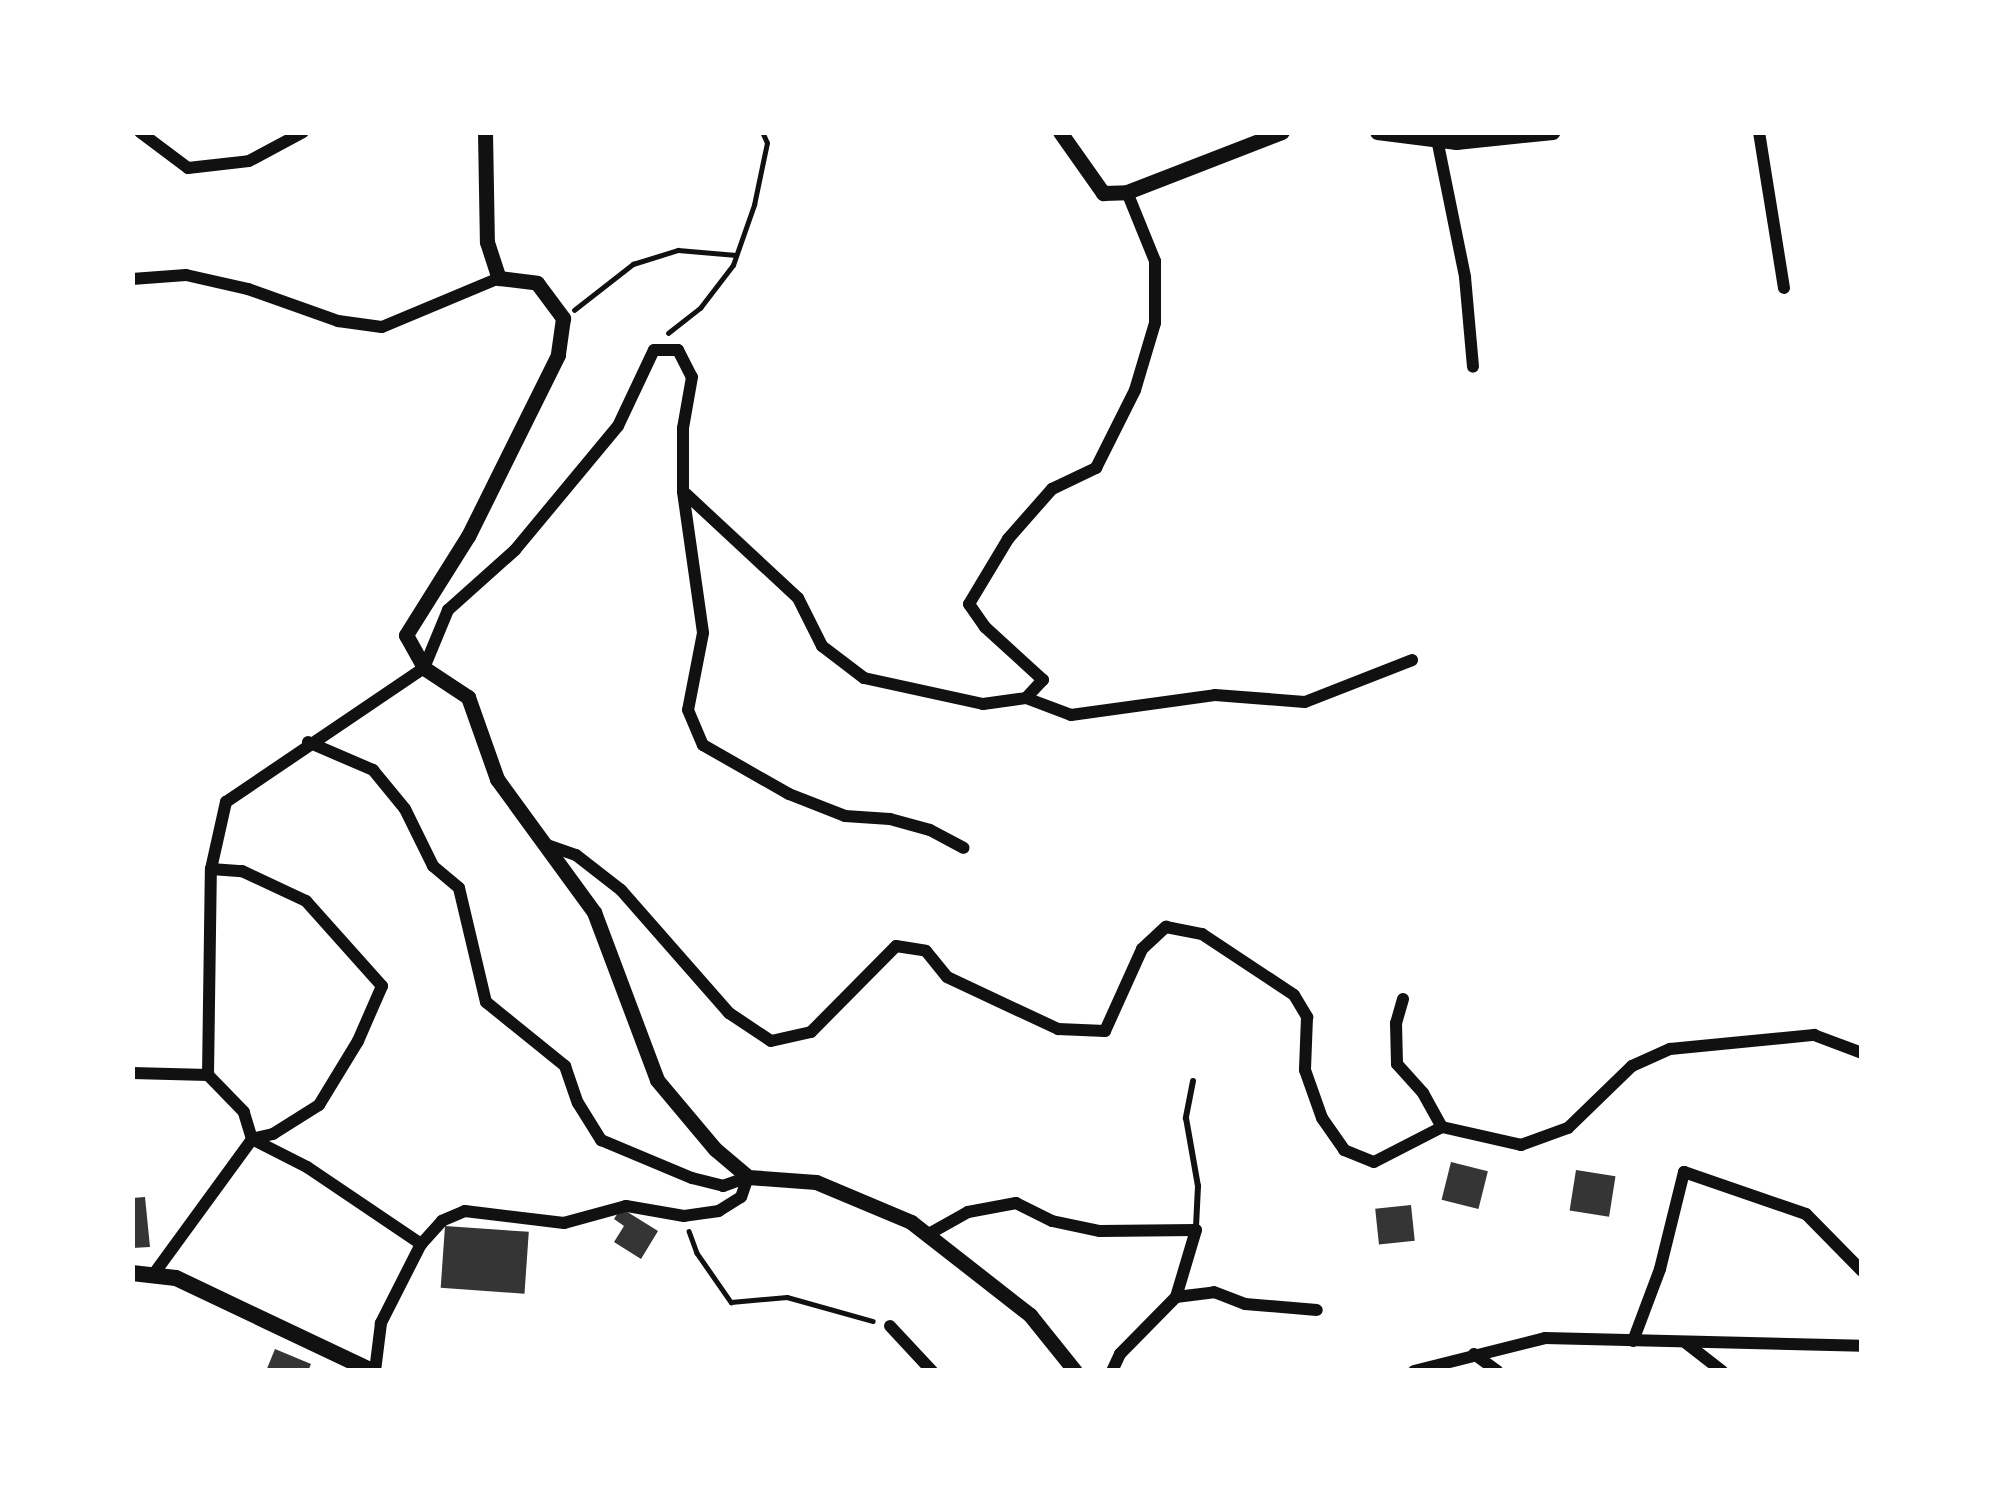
<!DOCTYPE html>
<html>
<head>
<meta charset="utf-8">
<style>
	body { margin:0 }
	#map { position:relative; width:1994px; height:1503px; overflow:hidden; background:#fff; font-family:"Space Grotesk",sans-serif }
	div>[style] { position:absolute }
	[style*='--x'] { left:calc(var(--x)*1px); top:calc(var(--y)*1px); width:calc(var(--w)*1px); rotate:calc(var(--a)*1deg) }
	.building>* { inset:0; background:#353535; transform-origin:0 0 }
	.path>* { height:4.5px; margin:-2.25px; padding:0 2.25px; transform-origin:2.25px; border-radius:2.25px; background:#111 }
	.service>* { height:6px; margin:-3px; padding:0 3px; transform-origin:3px; border-radius:3px; background:#111 }
	.minor>* { height:12px; margin:-6px; padding:0 6px; transform-origin:6px; border-radius:6px; background:#111 }
	.tertiary>* { height:15px; margin:-7.5px; padding:0 7.5px; transform-origin:7.5px; border-radius:7.5px; background:#111 }
	.secondary>* { height:16px; margin:-8px; padding:0 8px; transform-origin:8px; border-radius:8px; background:#111 }
	span { translate:-50% -50%; white-space:nowrap; text-align:center; line-height:1.15; -webkit-text-stroke:10px #fff; paint-order:stroke }
	.frame { position:absolute; inset:0; border:135px solid #fff; pointer-events:none }
</style>
</head>
<body>
<div id="map">
	<div class="building">
		<div style="left:1451px;top:1162px;width:38px;height:39px;rotate:14deg"></div>
		<div style="left:1576px;top:1170px;width:40px;height:41px;rotate:9deg"></div>
		<div style="clip-path:polygon(145px 1197px,150px 1247px,132px 1248px,132px 1198px)"></div>
		<div style="left:1411px;top:1205px;width:36px;height:36px;rotate:84deg"></div>
		<div style="clip-path:polygon(621px 1208px,658px 1231px,641px 1259px,614px 1242px,624px 1226px,614px 1219px)"></div>
		<div style="left:445px;top:1226px;width:84px;height:62px;rotate:4deg"></div>
		<div style="clip-path:polygon(275px 1349px,311px 1364px,308px 1371px,266px 1371px)"></div>
	</div>
	<div class="path">
		<div style="--x:574;--y:310;--w:75;--a:-37.9"></div>
		<div style="--x:633;--y:264;--w:47;--a:-17.3"></div>
		<div style="--x:678;--y:250;--w:58;--a:4.9"></div>
		<div style="--x:668;--y:333;--w:41;--a:-38"></div>
		<div style="--x:700;--y:308;--w:54;--a:-52.5"></div>
		<div style="--x:733;--y:265;--w:64;--a:-70.7"></div>
		<div style="--x:754;--y:205;--w:63;--a:-78.2"></div>
		<div style="--x:767;--y:143;--w:12;--a:-114"></div>
		<div style="--x:689;--y:1231;--w:23;--a:70"></div>
		<div style="--x:697;--y:1253;--w:60;--a:55.2"></div>
		<div style="--x:731;--y:1302;--w:56;--a:-5.1"></div>
		<div style="--x:787;--y:1297;--w:89;--a:15.6"></div>
	</div>
	<div class="service">
		<div style="--x:1193;--y:1081;--w:38;--a:101"></div>
		<div style="--x:1186;--y:1118;--w:69;--a:80"></div>
		<div style="--x:1198;--y:1186;--w:41;--a:92.8"></div>
	</div>
	<div class="minor">
		<div style="--x:140;--y:132;--w:60;--a:36.9"></div>
		<div style="--x:188;--y:168;--w:61;--a:-6.5"></div>
		<div style="--x:249;--y:161;--w:61;--a:-28.2"></div>
		<div style="--x:1759;--y:132;--w:158;--a:80.9"></div>
		<div style="--x:1437;--y:139;--w:141;--a:78.5"></div>
		<div style="--x:1465;--y:277;--w:90;--a:84.9"></div>
		<div style="--x:132;--y:279;--w:54;--a:-4.2"></div>
		<div style="--x:186;--y:275;--w:64;--a:12.7"></div>
		<div style="--x:248;--y:289;--w:96;--a:19.6"></div>
		<div style="--x:338;--y:321;--w:44;--a:7.8"></div>
		<div style="--x:382;--y:327;--w:127;--a:-22.7"></div>
		<div style="--x:686;--y:494;--w:153;--a:42.9"></div>
		<div style="--x:798;--y:598;--w:54;--a:63.4"></div>
		<div style="--x:822;--y:646;--w:53;--a:37.3"></div>
		<div style="--x:864;--y:678;--w:122;--a:12.3"></div>
		<div style="--x:983;--y:704;--w:43;--a:-7.9"></div>
		<div style="--x:1026;--y:698;--w:25;--a:-47"></div>
		<div style="--x:1043;--y:680;--w:79;--a:-137.6"></div>
		<div style="--x:985;--y:627;--w:28;--a:-125"></div>
		<div style="--x:969;--y:604;--w:76;--a:-59"></div>
		<div style="--x:1008;--y:539;--w:67;--a:-48.7"></div>
		<div style="--x:1052;--y:489;--w:49;--a:-25.5"></div>
		<div style="--x:1096;--y:468;--w:87;--a:-63.4"></div>
		<div style="--x:1135;--y:390;--w:70;--a:-73.4"></div>
		<div style="--x:1155;--y:323;--w:62;--a:-90"></div>
		<div style="--x:1155;--y:261;--w:74;--a:-112.1"></div>
		<div style="--x:1026;--y:698;--w:48;--a:20.7"></div>
		<div style="--x:1071;--y:715;--w:145;--a:-7.9"></div>
		<div style="--x:1215;--y:695;--w:90;--a:4.4"></div>
		<div style="--x:1305;--y:702;--w:115;--a:-21.4"></div>
		<div style="--x:308;--y:742;--w:71;--a:23.3"></div>
		<div style="--x:373;--y:770;--w:50;--a:50.6"></div>
		<div style="--x:405;--y:809;--w:64;--a:63.8"></div>
		<div style="--x:433;--y:866;--w:34;--a:40"></div>
		<div style="--x:459;--y:888;--w:117;--a:76.7"></div>
		<div style="--x:486;--y:1002;--w:102;--a:39"></div>
		<div style="--x:565;--y:1066;--w:39;--a:71"></div>
		<div style="--x:578;--y:1103;--w:44;--a:58.1"></div>
		<div style="--x:601;--y:1140;--w:99;--a:22.7"></div>
		<div style="--x:692;--y:1178;--w:32;--a:14"></div>
		<div style="--x:723;--y:1186;--w:27;--a:-20"></div>
		<div style="--x:748;--y:1177;--w:21;--a:109"></div>
		<div style="--x:741;--y:1197;--w:26;--a:148"></div>
		<div style="--x:719;--y:1211;--w:35;--a:172"></div>
		<div style="--x:684;--y:1216;--w:59;--a:-170.2"></div>
		<div style="--x:626;--y:1206;--w:64;--a:164.7"></div>
		<div style="--x:564;--y:1223;--w:100;--a:-173.1"></div>
		<div style="--x:465;--y:1211;--w:25;--a:157"></div>
		<div style="--x:442;--y:1221;--w:31;--a:132"></div>
		<div style="--x:421;--y:1244;--w:89;--a:116.9"></div>
		<div style="--x:381;--y:1323;--w:48;--a:97.1"></div>
		<div style="--x:544;--y:844;--w:34;--a:19"></div>
		<div style="--x:576;--y:855;--w:57;--a:37.9"></div>
		<div style="--x:621;--y:890;--w:164;--a:48.7"></div>
		<div style="--x:729;--y:1013;--w:50;--a:33.7"></div>
		<div style="--x:771;--y:1041;--w:41;--a:-12.7"></div>
		<div style="--x:811;--y:1032;--w:121;--a:-45.3"></div>
		<div style="--x:896;--y:946;--w:30;--a:9"></div>
		<div style="--x:926;--y:951;--w:33;--a:51"></div>
		<div style="--x:947;--y:977;--w:123;--a:25.1"></div>
		<div style="--x:1058;--y:1029;--w:47;--a:2.4"></div>
		<div style="--x:1105;--y:1031;--w:90;--a:-65.7"></div>
		<div style="--x:1142;--y:949;--w:33;--a:-43"></div>
		<div style="--x:1166;--y:927;--w:37;--a:11"></div>
		<div style="--x:1202;--y:934;--w:110;--a:33.5"></div>
		<div style="--x:1294;--y:995;--w:26;--a:59"></div>
		<div style="--x:1307;--y:1017;--w:53;--a:92.2"></div>
		<div style="--x:1305;--y:1070;--w:51;--a:70.5"></div>
		<div style="--x:1322;--y:1118;--w:39;--a:55"></div>
		<div style="--x:1344;--y:1150;--w:32;--a:22"></div>
		<div style="--x:1374;--y:1162;--w:76;--a:-27.2"></div>
		<div style="--x:1442;--y:1127;--w:81;--a:12.8"></div>
		<div style="--x:1521;--y:1145;--w:50;--a:-19.9"></div>
		<div style="--x:1568;--y:1128;--w:89;--a:-44.1"></div>
		<div style="--x:1632;--y:1066;--w:42;--a:-24.1"></div>
		<div style="--x:1670;--y:1049;--w:145;--a:-5.6"></div>
		<div style="--x:1814;--y:1035;--w:51;--a:20.6"></div>
		<div style="--x:211;--y:869;--w:31;--a:4"></div>
		<div style="--x:242;--y:871;--w:71;--a:25.1"></div>
		<div style="--x:306;--y:901;--w:114;--a:48.2"></div>
		<div style="--x:382;--y:986;--w:60;--a:113.6"></div>
		<div style="--x:358;--y:1041;--w:75;--a:121.4"></div>
		<div style="--x:319;--y:1105;--w:54;--a:147.8"></div>
		<div style="--x:273;--y:1134;--w:22;--a:167"></div>
		<div style="--x:1403;--y:999;--w:25;--a:106"></div>
		<div style="--x:1396;--y:1023;--w:41;--a:88.6"></div>
		<div style="--x:1397;--y:1064;--w:39;--a:48"></div>
		<div style="--x:1423;--y:1093;--w:39;--a:61"></div>
		<div style="--x:132;--y:1073;--w:76;--a:1.5"></div>
		<div style="--x:252;--y:1139;--w:62;--a:27"></div>
		<div style="--x:307;--y:1167;--w:138;--a:34"></div>
		<div style="--x:927;--y:1235;--w:47;--a:-29.3"></div>
		<div style="--x:968;--y:1212;--w:49;--a:-10.6"></div>
		<div style="--x:1016;--y:1203;--w:40;--a:26.6"></div>
		<div style="--x:1052;--y:1221;--w:49;--a:11.8"></div>
		<div style="--x:1100;--y:1231;--w:96;--a:-0.6"></div>
		<div style="--x:1196;--y:1230;--w:70;--a:106.6"></div>
		<div style="--x:1176;--y:1297;--w:80;--a:134.5"></div>
		<div style="--x:1120;--y:1354;--w:19;--a:115"></div>
		<div style="--x:153;--y:1275;--w:168;--a:-53.9"></div>
		<div style="--x:252;--y:1139;--w:28;--a:-107"></div>
		<div style="--x:244;--y:1112;--w:52;--a:-134.2"></div>
		<div style="--x:208;--y:1075;--w:206;--a:-89.2"></div>
		<div style="--x:211;--y:869;--w:69;--a:-77.4"></div>
		<div style="--x:226;--y:802;--w:239;--a:-34.1"></div>
		<div style="--x:424;--y:668;--w:63;--a:-67.5"></div>
		<div style="--x:448;--y:610;--w:90;--a:-41.8"></div>
		<div style="--x:515;--y:550;--w:161;--a:-50.3"></div>
		<div style="--x:618;--y:426;--w:84;--a:-64.7"></div>
		<div style="--x:654;--y:350;--w:24;--a:0"></div>
		<div style="--x:678;--y:350;--w:30;--a:63"></div>
		<div style="--x:692;--y:377;--w:52;--a:100"></div>
		<div style="--x:683;--y:428;--w:64;--a:90"></div>
		<div style="--x:683;--y:492;--w:142;--a:81.9"></div>
		<div style="--x:703;--y:633;--w:78;--a:101"></div>
		<div style="--x:688;--y:710;--w:38;--a:67"></div>
		<div style="--x:703;--y:745;--w:99;--a:29.7"></div>
		<div style="--x:789;--y:794;--w:60;--a:21.4"></div>
		<div style="--x:845;--y:816;--w:45;--a:3.8"></div>
		<div style="--x:890;--y:819;--w:41;--a:15.4"></div>
		<div style="--x:930;--y:830;--w:38;--a:28"></div>
		<div style="--x:1176;--y:1297;--w:38;--a:-7"></div>
		<div style="--x:1214;--y:1292;--w:33;--a:21"></div>
		<div style="--x:1245;--y:1304;--w:72;--a:4.8"></div>
		<div style="--x:890;--y:1326;--w:62;--a:47"></div>
		<div style="--x:1633;--y:1341;--w:77;--a:-69.4"></div>
		<div style="--x:1660;--y:1269;--w:100;--a:-76.1"></div>
		<div style="--x:1684;--y:1172;--w:129;--a:19"></div>
		<div style="--x:1806;--y:1214;--w:80;--a:45.5"></div>
		<div style="--x:1686;--y:1343;--w:46;--a:37.9"></div>
		<div style="--x:1474;--y:1354;--w:29;--a:36"></div>
		<div style="--x:1414;--y:1371;--w:135;--a:-14.1"></div>
		<div style="--x:1545;--y:1338;--w:317;--a:1.4"></div>
	</div>
	<div class="tertiary">
		<div style="--x:485;--y:132;--w:110;--a:89"></div>
		<div style="--x:487;--y:242;--w:38;--a:72"></div>
		<div style="--x:499;--y:278;--w:38;--a:7"></div>
		<div style="--x:537;--y:283;--w:44;--a:53.4"></div>
		<div style="--x:563;--y:318;--w:37;--a:98"></div>
		<div style="--x:558;--y:355;--w:202;--a:116.4"></div>
		<div style="--x:468;--y:536;--w:117;--a:122.1"></div>
		<div style="--x:406;--y:635;--w:38;--a:61"></div>
		<div style="--x:424;--y:668;--w:53;--a:33.4"></div>
		<div style="--x:468;--y:697;--w:87;--a:70.5"></div>
		<div style="--x:497;--y:779;--w:165;--a:53.9"></div>
		<div style="--x:594;--y:912;--w:179;--a:69.4"></div>
		<div style="--x:657;--y:1080;--w:90;--a:50"></div>
		<div style="--x:715;--y:1149;--w:43;--a:40.3"></div>
		<div style="--x:748;--y:1177;--w:68;--a:4.2"></div>
		<div style="--x:816;--y:1182;--w:103;--a:22.8"></div>
		<div style="--x:911;--y:1222;--w:151;--a:38"></div>
		<div style="--x:1030;--y:1315;--w:72;--a:51.2"></div>
		<div style="--x:1060;--y:132;--w:75;--a:54.8"></div>
		<div style="--x:1103;--y:193;--w:24;--a:-2"></div>
		<div style="--x:1127;--y:192;--w:166;--a:-21.2"></div>
		<div style="--x:1377;--y:132;--w:80;--a:7.2"></div>
		<div style="--x:1456;--y:142;--w:97;--a:-5.9"></div>
	</div>
	<div class="secondary">
		<div style="--x:132;--y:1273;--w:44;--a:6.5"></div>
		<div style="--x:176;--y:1278;--w:217;--a:25.4"></div>
	</div>
	<div class="frame"></div>
</div>
</body>
</html>
